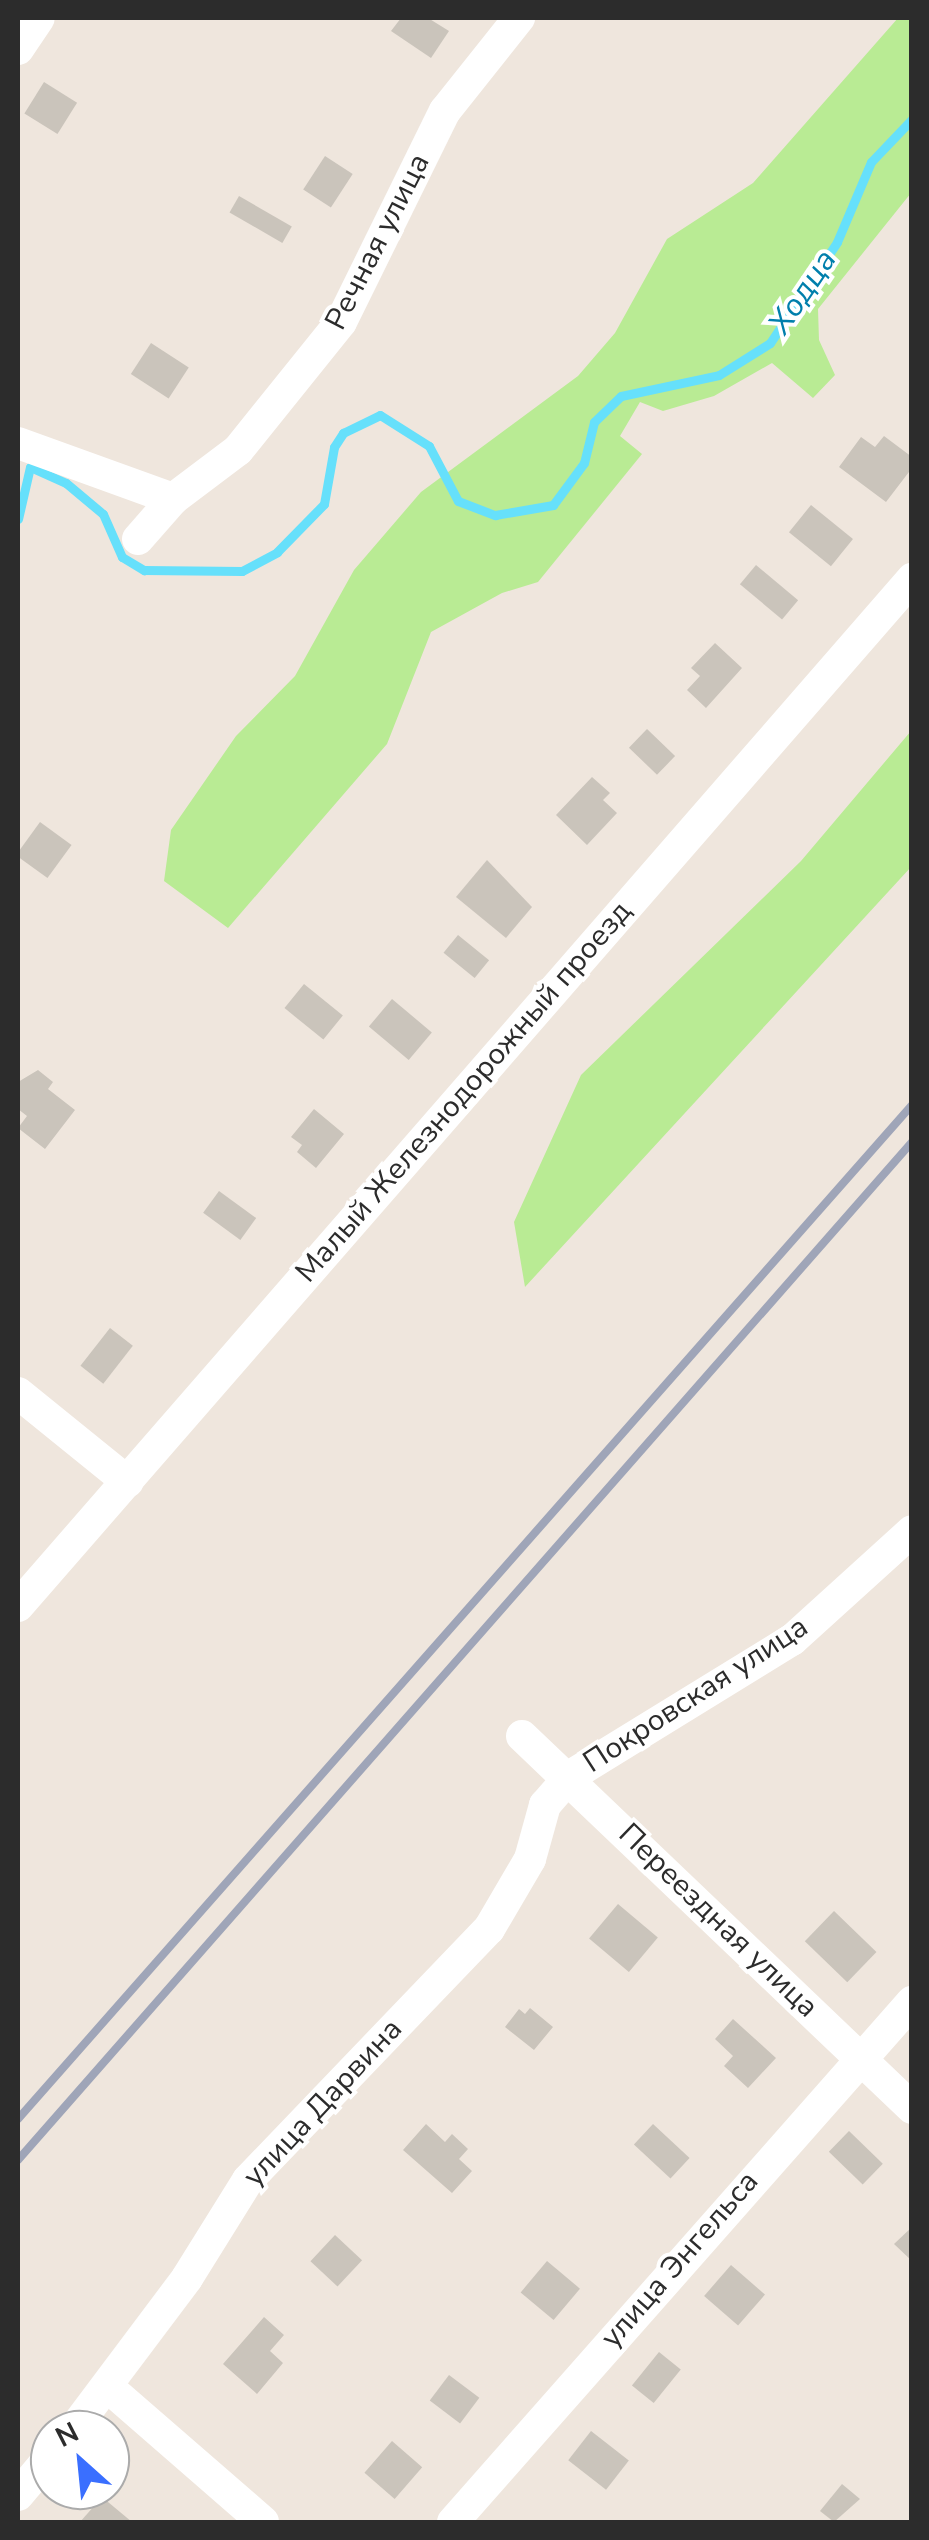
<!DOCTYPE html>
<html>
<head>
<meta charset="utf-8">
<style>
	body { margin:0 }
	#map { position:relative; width:929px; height:2540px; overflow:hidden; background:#efe6dd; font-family:"Nunito Sans",sans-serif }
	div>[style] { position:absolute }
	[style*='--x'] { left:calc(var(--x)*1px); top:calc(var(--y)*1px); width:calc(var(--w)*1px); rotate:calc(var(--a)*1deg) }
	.green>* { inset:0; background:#b9eb94 }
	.stream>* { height:9px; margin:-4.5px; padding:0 4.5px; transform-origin:4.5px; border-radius:4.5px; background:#66e0fb }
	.building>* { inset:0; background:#cac4bb; transform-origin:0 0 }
	.minor>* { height:32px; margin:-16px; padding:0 16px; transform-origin:16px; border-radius:16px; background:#fff }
	.rail>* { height:8px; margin:-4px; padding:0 4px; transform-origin:4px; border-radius:4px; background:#9fa5b8 }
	span { translate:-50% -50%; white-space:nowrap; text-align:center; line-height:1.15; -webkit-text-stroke:8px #fff; paint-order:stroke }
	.street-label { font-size:30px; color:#2c2c2c }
	.water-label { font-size:32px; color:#007fac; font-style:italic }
	.frame { position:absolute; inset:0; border:20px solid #2c2c2c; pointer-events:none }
	.north { position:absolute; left:30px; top:2410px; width:100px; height:100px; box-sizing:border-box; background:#fff; border:2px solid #ababab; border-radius:50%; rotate:333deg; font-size:28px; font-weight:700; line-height:40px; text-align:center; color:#2c2c2c }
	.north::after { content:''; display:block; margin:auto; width:35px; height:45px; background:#3a6fff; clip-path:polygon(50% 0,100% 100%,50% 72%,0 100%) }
</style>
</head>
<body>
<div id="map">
	<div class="green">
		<div style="clip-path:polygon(898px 18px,911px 18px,911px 193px,818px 309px,819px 340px,835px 375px,813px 398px,772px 363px,714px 396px,663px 411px,640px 402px,620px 436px,642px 454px,538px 582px,502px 593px,431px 632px,387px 744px,228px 928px,164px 881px,171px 830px,236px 736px,295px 676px,354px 570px,421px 492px,578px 376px,615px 333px,667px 239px,753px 183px)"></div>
		<div style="clip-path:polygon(911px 731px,911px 867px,525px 1287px,514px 1222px,581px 1075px,801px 861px)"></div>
	</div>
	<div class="stream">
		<div style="--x:18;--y:519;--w:53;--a:-77"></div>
		<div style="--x:30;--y:467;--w:39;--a:24"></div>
		<div style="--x:66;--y:483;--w:48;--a:40"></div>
		<div style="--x:103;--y:514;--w:47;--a:66.2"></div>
		<div style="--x:122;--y:557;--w:26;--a:31"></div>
		<div style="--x:144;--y:570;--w:98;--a:0.6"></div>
		<div style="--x:242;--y:571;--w:40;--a:-28"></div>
		<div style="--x:277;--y:552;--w:67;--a:-45.6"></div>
		<div style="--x:324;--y:504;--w:58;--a:-80"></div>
		<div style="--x:334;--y:447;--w:17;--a:-57"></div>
		<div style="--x:343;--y:433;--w:41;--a:-25.9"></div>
		<div style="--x:380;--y:415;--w:58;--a:32.3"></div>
		<div style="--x:429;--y:446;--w:62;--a:62.2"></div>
		<div style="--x:458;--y:501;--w:40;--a:21"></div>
		<div style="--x:495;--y:515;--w:59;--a:-9.8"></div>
		<div style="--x:553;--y:505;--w:52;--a:-53.6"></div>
		<div style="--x:584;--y:463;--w:42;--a:-76.3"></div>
		<div style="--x:594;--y:422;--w:37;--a:-44"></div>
		<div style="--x:621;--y:396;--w:100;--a:-12.1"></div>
		<div style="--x:719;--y:375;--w:60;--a:-32.1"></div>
		<div style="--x:770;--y:343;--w:121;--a:-56.4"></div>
		<div style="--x:837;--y:242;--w:87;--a:-67"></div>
		<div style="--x:871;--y:162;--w:59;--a:-46.4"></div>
	</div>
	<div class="building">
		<div style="clip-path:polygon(401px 18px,428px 18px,449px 31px,431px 58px,391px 31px)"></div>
		<div style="left:44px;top:82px;width:39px;height:37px;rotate:32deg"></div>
		<div style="left:325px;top:156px;width:33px;height:40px;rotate:33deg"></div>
		<div style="left:239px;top:196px;width:61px;height:19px;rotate:30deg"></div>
		<div style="left:151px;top:343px;width:45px;height:37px;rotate:33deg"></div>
		<div style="clip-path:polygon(884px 436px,912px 457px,912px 468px,886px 502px,839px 467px,861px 437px,875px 447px)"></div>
		<div style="left:811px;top:505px;width:54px;height:35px;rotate:39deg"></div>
		<div style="left:756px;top:565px;width:55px;height:25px;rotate:40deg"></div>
		<div style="clip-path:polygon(715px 643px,742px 668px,706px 708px,687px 690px,700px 676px,691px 668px)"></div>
		<div style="left:647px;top:729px;width:39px;height:26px;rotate:44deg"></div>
		<div style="clip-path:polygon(592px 777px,610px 793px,603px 800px,617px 813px,587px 845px,556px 815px)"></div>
		<div style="left:40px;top:822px;width:39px;height:41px;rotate:36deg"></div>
		<div style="clip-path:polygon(487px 860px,532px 907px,506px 938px,456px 897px)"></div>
		<div style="left:458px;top:935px;width:40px;height:23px;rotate:39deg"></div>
		<div style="left:304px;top:984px;width:50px;height:31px;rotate:39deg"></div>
		<div style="left:392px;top:999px;width:52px;height:36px;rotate:40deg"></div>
		<div style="clip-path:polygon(38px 1070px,53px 1082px,48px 1089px,75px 1110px,45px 1149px,18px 1128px,27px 1116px,18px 1109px,18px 1082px)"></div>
		<div style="clip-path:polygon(314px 1109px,344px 1134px,316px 1168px,297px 1152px,302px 1145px,291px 1137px)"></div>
		<div style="left:219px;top:1191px;width:46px;height:27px;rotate:36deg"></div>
		<div style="left:110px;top:1328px;width:29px;height:48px;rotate:38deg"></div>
		<div style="left:618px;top:1904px;width:52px;height:45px;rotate:40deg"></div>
		<div style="left:834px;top:1911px;width:59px;height:42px;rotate:44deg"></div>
		<div style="clip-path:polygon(530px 2008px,553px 2027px,534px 2050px,505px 2027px,519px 2009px,525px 2014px)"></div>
		<div style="clip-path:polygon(733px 2019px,776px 2058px,748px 2088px,724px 2066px,733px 2056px,715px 2039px)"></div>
		<div style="clip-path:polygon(426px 2124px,445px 2142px,452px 2134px,468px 2149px,459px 2159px,472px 2171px,452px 2193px,403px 2150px)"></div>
		<div style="left:653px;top:2124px;width:50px;height:28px;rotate:43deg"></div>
		<div style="left:849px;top:2131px;width:47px;height:29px;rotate:44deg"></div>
		<div style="clip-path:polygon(912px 2227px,912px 2261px,894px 2244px)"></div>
		<div style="left:335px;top:2235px;width:37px;height:36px;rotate:43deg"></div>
		<div style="left:547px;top:2261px;width:43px;height:41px;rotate:40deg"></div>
		<div style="left:731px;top:2265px;width:45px;height:41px;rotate:41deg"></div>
		<div style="clip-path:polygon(264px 2317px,284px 2335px,270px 2351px,283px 2363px,257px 2394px,223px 2364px)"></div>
		<div style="left:659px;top:2352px;width:28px;height:43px;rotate:39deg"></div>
		<div style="left:449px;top:2375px;width:38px;height:32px;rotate:37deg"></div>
		<div style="left:591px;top:2431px;width:48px;height:37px;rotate:38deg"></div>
		<div style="left:392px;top:2441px;width:40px;height:42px;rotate:41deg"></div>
		<div style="clip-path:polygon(842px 2484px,860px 2499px,834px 2522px,820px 2511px)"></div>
		<div style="clip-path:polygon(102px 2497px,132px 2522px,80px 2522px)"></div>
	</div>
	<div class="minor">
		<div style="--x:18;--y:49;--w:37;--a:-56"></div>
		<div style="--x:18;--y:443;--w:165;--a:19.9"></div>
		<div style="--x:138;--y:539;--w:53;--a:-48.8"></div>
		<div style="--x:173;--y:499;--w:81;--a:-37"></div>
		<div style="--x:238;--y:450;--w:164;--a:-51.2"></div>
		<div style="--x:341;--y:322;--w:235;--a:-63.8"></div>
		<div style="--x:445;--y:111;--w:119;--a:-51.5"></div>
		<div style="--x:18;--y:1393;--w:141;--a:39"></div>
		<div style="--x:18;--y:1606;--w:1362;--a:-48.96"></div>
		<div style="--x:522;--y:1736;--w:539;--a:43.65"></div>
		<div style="--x:109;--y:2388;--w:204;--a:41"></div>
		<div style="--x:73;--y:2430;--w:190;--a:-53.1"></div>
		<div style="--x:187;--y:2278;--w:115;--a:-58.1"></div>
		<div style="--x:248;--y:2180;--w:348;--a:-46.2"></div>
		<div style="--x:489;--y:1929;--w:81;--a:-59.6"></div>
		<div style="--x:530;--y:1859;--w:56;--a:-74.5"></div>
		<div style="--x:545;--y:1805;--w:37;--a:-49"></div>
		<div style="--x:569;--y:1777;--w:262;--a:-31.6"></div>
		<div style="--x:792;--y:1640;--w:162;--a:-42.2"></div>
		<div style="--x:18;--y:2495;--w:50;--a:-49.9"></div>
		<div style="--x:453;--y:2522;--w:694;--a:-48.57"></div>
	</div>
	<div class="rail">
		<div style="--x:18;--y:2119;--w:1352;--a:-48.6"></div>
		<div style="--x:18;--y:2160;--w:1355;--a:-48.71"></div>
	</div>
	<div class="street-label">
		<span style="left:378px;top:242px;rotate:-63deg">Речная улица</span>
		<span style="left:464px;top:1092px;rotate:-49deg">Малый Железнодорожный проезд</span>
		<span style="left:696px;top:1695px;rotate:-33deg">Покровская улица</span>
		<span style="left:718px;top:1921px;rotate:44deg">Переездная улица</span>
		<span style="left:323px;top:2103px;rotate:-47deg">улица Дарвина</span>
		<span style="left:680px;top:2260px;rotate:-49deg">улица Энгельса</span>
	</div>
	<div class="water-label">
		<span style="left:803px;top:292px;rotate:-56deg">Ходца</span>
	</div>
	<div class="frame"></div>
	<div class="north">N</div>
</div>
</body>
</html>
